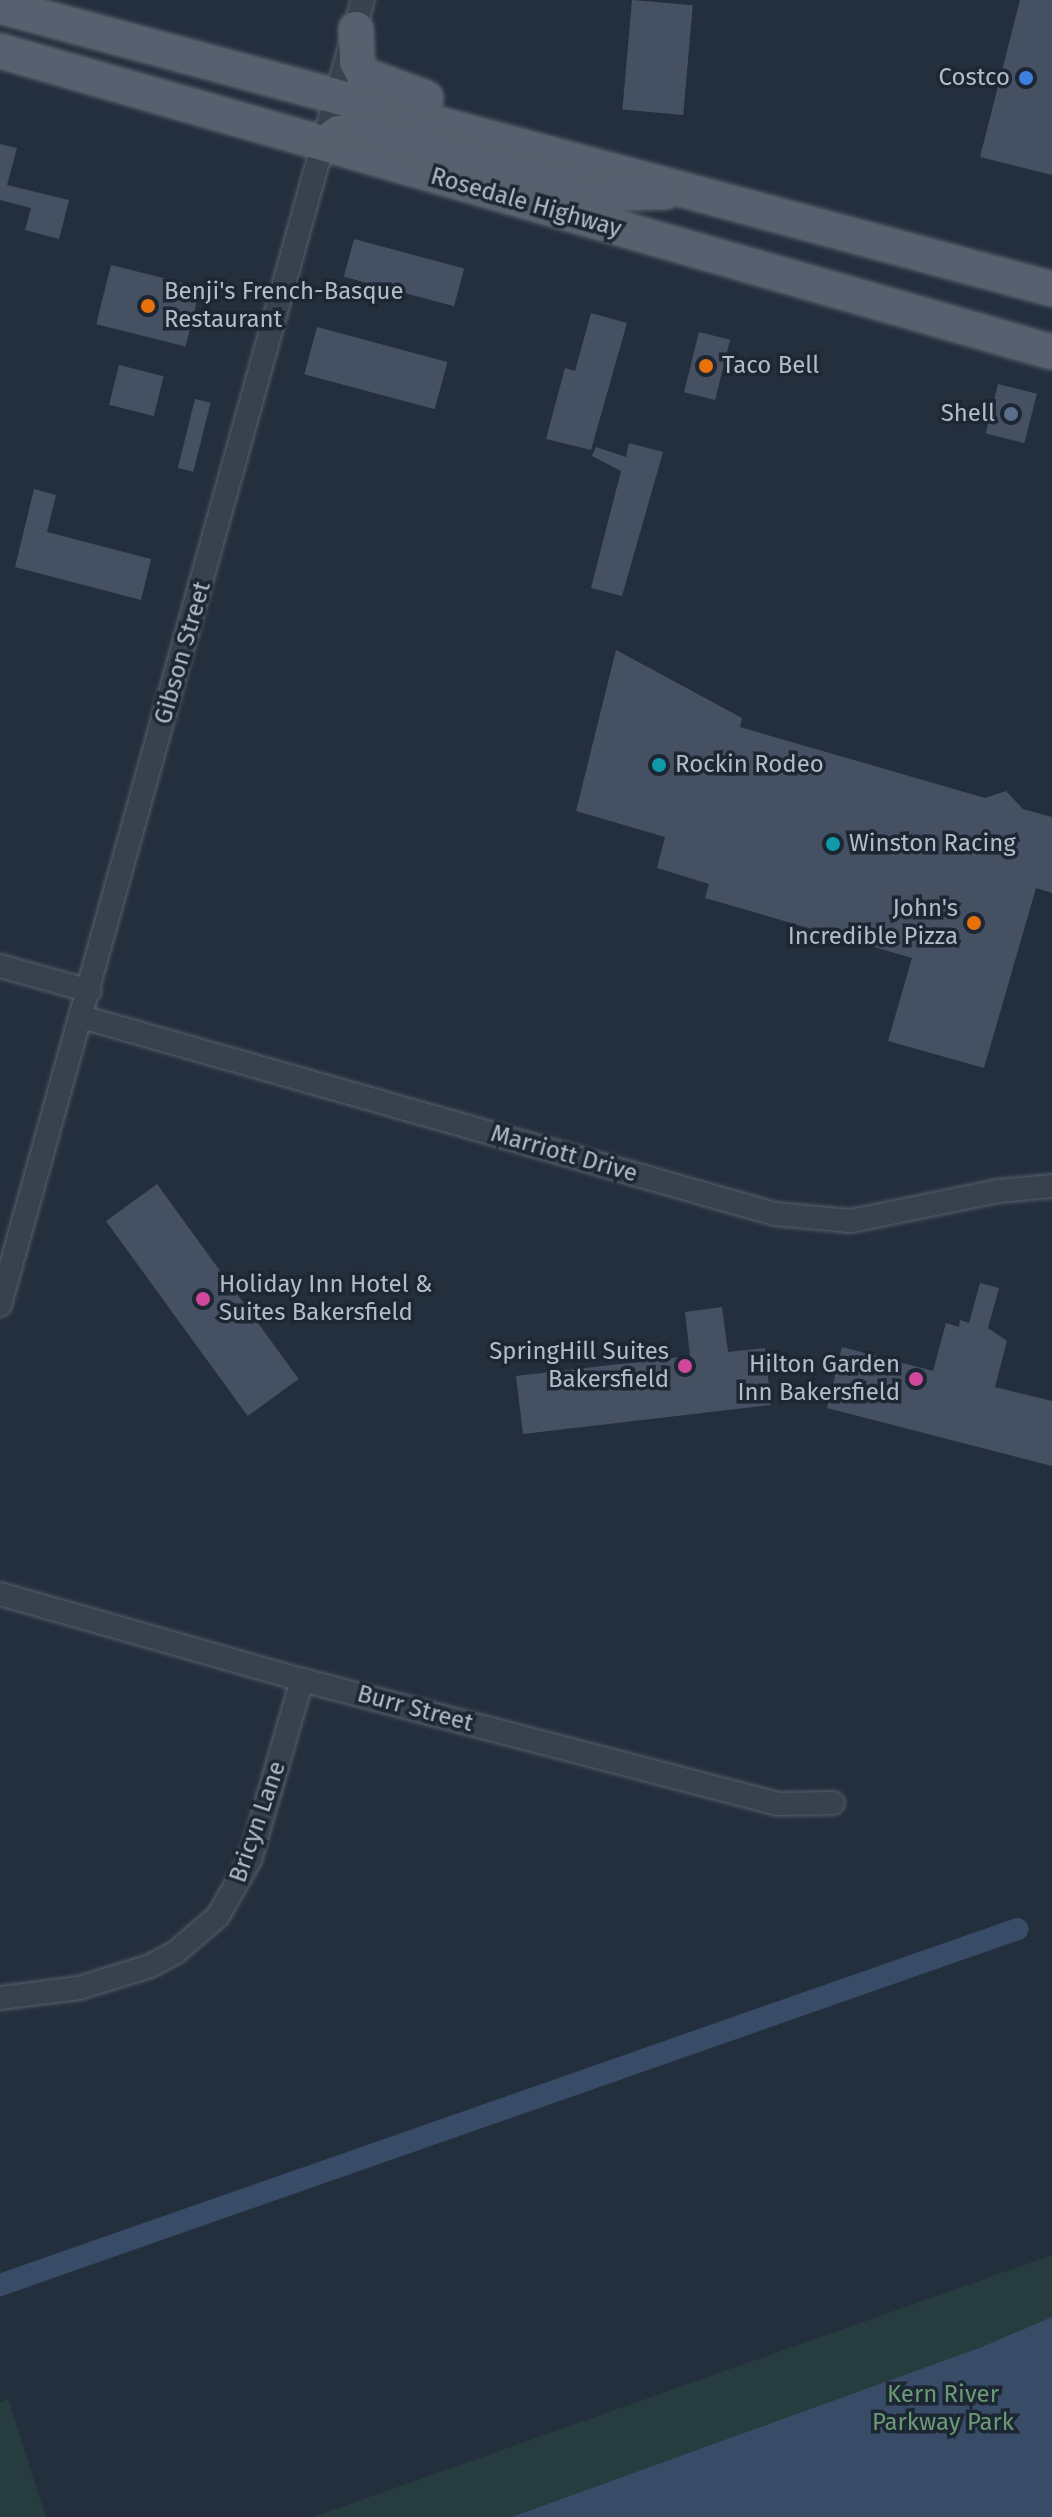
<!DOCTYPE html>
<html>
<head>
<meta charset="utf-8">
<style>
	body { margin:0 }
	#map { position:relative; width:1052px; height:2517px; overflow:hidden; background:#242f3e; font-family:"Fira Sans",sans-serif }
	div>[style] { position:absolute }
	[style*='--x'] { left:calc(var(--x)*1px); top:calc(var(--y)*1px); width:calc(var(--w)*1px); rotate:calc(var(--a)*1deg) }
	.green>* { inset:0; background:#263c3f }
	.water>* { inset:0; background:#394c67 }
	.canal>* { height:22px; margin:-11px; padding:0 11px; transform-origin:11px; border-radius:11px; background:#394c67 }
	.building>* { inset:0; background:#455162; transform-origin:0 0 }
	.roads { filter:drop-shadow(0 0 2px #565f6c) drop-shadow(0 0 2px #565f6c) }
	.minor>* { height:22px; margin:-11px; padding:0 11px; transform-origin:11px; border-radius:11px; background:#38414e }
	.primary>* { height:34px; margin:-17px; padding:0 17px; transform-origin:17px; border-radius:17px; background:#56606e }
	.dots>* { width:22px; height:22px; translate:-50% -50%; box-sizing:border-box; border:4px solid #1d2633; border-radius:50% }
	span { translate:-50% -50%; white-space:nowrap; text-align:center; line-height:1.15; -webkit-text-stroke:7px #1d2633; paint-order:stroke }
	.poi-label { font-size:24px; color:#b4bcc9 }
	.right { translate:-100% -50%; text-align:right }
	.left { translate:0 -50%; text-align:left }
	.street-label { font-size:24px; color:#b4bcc9 }
	.park-label { font-size:24px; color:#6b9a76 }
</style>
</head>
<body>
<div id="map">
	<div class="green">
		<div style="clip-path:polygon(1052px 2255px,1052px 2517px,313px 2517px)"></div>
		<div style="clip-path:polygon(8px 2399px,46px 2517px,0 2517px,0 2402px)"></div>
	</div>
	<div class="water">
		<div style="clip-path:polygon(1052px 2317px,1052px 2517px,512px 2517px,982px 2347px)"></div>
	</div>
	<div class="canal">
		<div style="--x:0;--y:2285;--w:1078;--a:-19.28"></div>
	</div>
	<div class="building">
		<div style="left:632px;top:0;width:61px;height:110px;rotate:5deg"></div>
		<div style="clip-path:polygon(1020px 0,1052px 0,1052px 175px,980px 157px)"></div>
		<div style="clip-path:polygon(0 144px,17px 148px,7px 185px,69px 200px,59px 239px,25px 230px,31px 208px,0 200px)"></div>
		<div style="left:354px;top:239px;width:114px;height:39px;rotate:15deg"></div>
		<div style="left:111px;top:265px;width:92px;height:61px;rotate:14deg"></div>
		<div style="clip-path:polygon(591px 313px,627px 323px,591px 450px,546px 439px,565px 368px,575px 371px)"></div>
		<div style="left:317px;top:327px;width:135px;height:49px;rotate:15deg"></div>
		<div style="left:699px;top:332px;width:32px;height:62px;rotate:14deg"></div>
		<div style="left:119px;top:365px;width:46px;height:41px;rotate:14deg"></div>
		<div style="left:998px;top:384px;width:40px;height:51px;rotate:14deg"></div>
		<div style="left:195px;top:399px;width:16px;height:71px;rotate:14deg"></div>
		<div style="clip-path:polygon(629px 443px,663px 452px,622px 596px,591px 588px,621px 471px,592px 456px,596px 447px,626px 457px)"></div>
		<div style="clip-path:polygon(34px 489px,56px 495px,47px 532px,151px 559px,141px 600px,15px 567px)"></div>
		<div style="clip-path:polygon(616px 650px,742px 718px,740px 727px,985px 798px,1006px 791px,1023px 809px,1052px 817px,1052px 893px,1036px 888px,984px 1068px,888px 1041px,912px 958px,705px 898px,709px 884px,657px 868px,665px 837px,576px 811px)"></div>
		<div style="left:157px;top:1184px;width:241px;height:63px;rotate:54deg"></div>
		<div style="clip-path:polygon(980px 1283px,999px 1288px,988px 1328px,1007px 1341px,995px 1387px,1052px 1401px,1052px 1466px,827px 1408px,842px 1347px,933px 1371px,946px 1323px,959px 1327px,960px 1320px,969px 1323px)"></div>
		<div style="clip-path:polygon(722px 1307px,728px 1352px,765px 1348px,771px 1405px,523px 1434px,516px 1376px,690px 1356px,685px 1312px)"></div>
	</div>
	<div class="roads">
		<div class="minor">
			<div style="--x:0;--y:966;--w:93;--a:15.5"></div>
			<div style="--x:82;--y:1017;--w:720;--a:15.87"></div>
			<div style="--x:775;--y:1214;--w:76;--a:5.3"></div>
			<div style="--x:851;--y:1221;--w:151;--a:-11.5"></div>
			<div style="--x:999;--y:1191;--w:53;--a:-5.4"></div>
			<div style="--x:0;--y:1305;--w:1355;--a:-74.46"></div>
			<div style="--x:0;--y:1594;--w:314;--a:15.9"></div>
			<div style="--x:302;--y:1680;--w:492;--a:14.6"></div>
			<div style="--x:778;--y:1804;--w:55;--a:-1"></div>
			<div style="--x:0;--y:1998;--w:80;--a:-7.2"></div>
			<div style="--x:79;--y:1988;--w:74;--a:-17.2"></div>
			<div style="--x:150;--y:1966;--w:30;--a:-28"></div>
			<div style="--x:176;--y:1952;--w:55;--a:-40.6"></div>
			<div style="--x:218;--y:1916;--w:64;--a:-60.3"></div>
			<div style="--x:250;--y:1860;--w:187;--a:-73.9"></div>
		</div>
		<div class="primary">
			<div style="--x:0;--y:6;--w:1089;--a:15.06"></div>
			<div style="--x:356;--y:29;--w:33;--a:88"></div>
			<div style="--x:357;--y:62;--w:15;--a:62"></div>
			<div style="--x:364;--y:75;--w:66;--a:20.4"></div>
			<div style="--x:0;--y:51;--w:1094;--a:15.97"></div>
			<div style="--x:325;--y:143;--w:17;--a:-36"></div>
			<div style="--x:339;--y:133;--w:26;--a:-7"></div>
			<div style="--x:365;--y:130;--w:241;--a:15.1"></div>
			<div style="--x:598;--y:193;--w:67;--a:-0.9"></div>
		</div>
	</div>
	<div class="dots">
		<div style="left:1026px;top:78px;background:#3f7fe0"></div>
		<div style="left:148px;top:306px;background:#e8710a"></div>
		<div style="left:706px;top:366px;background:#e8710a"></div>
		<div style="left:1011px;top:414px;background:#5c6f8a"></div>
		<div style="left:659px;top:765px;background:#0f9aa8"></div>
		<div style="left:833px;top:844px;background:#0f9aa8"></div>
		<div style="left:974px;top:923px;background:#e8710a"></div>
		<div style="left:203px;top:1299px;background:#d1479c"></div>
		<div style="left:685px;top:1366px;background:#d1479c"></div>
		<div style="left:916px;top:1379px;background:#d1479c"></div>
	</div>
	<div class="poi-label">
		<span class="right" style="left:1010px;top:78px">Costco</span>
		<span class="left" style="left:164px;top:306px">Benji's French-Basque<br>Restaurant</span>
		<span class="left" style="left:722px;top:366px">Taco Bell</span>
		<span class="right" style="left:995px;top:414px">Shell</span>
		<span class="left" style="left:675px;top:765px">Rockin Rodeo</span>
		<span class="left" style="left:849px;top:844px">Winston Racing</span>
		<span class="right" style="left:958px;top:923px">John's<br>Incredible Pizza</span>
		<span class="left" style="left:219px;top:1299px">Holiday Inn Hotel &amp;<br>Suites Bakersfield</span>
		<span class="right" style="left:669px;top:1366px">SpringHill Suites<br>Bakersfield</span>
		<span class="right" style="left:900px;top:1379px">Hilton Garden<br>Inn Bakersfield</span>
	</div>
	<div class="street-label">
		<span style="left:526px;top:203px;rotate:16deg">Rosedale Highway</span>
		<span style="left:183px;top:653px;rotate:-74deg">Gibson Street</span>
		<span style="left:564px;top:1154px;rotate:16deg">Marriott Drive</span>
		<span style="left:415px;top:1709px;rotate:15deg">Burr Street</span>
		<span style="left:258px;top:1822px;rotate:-71deg">Bricyn Lane</span>
	</div>
	<div class="park-label">
		<span style="left:943px;top:2409px">Kern River<br>Parkway Park</span>
	</div>
</div>
</body>
</html>
